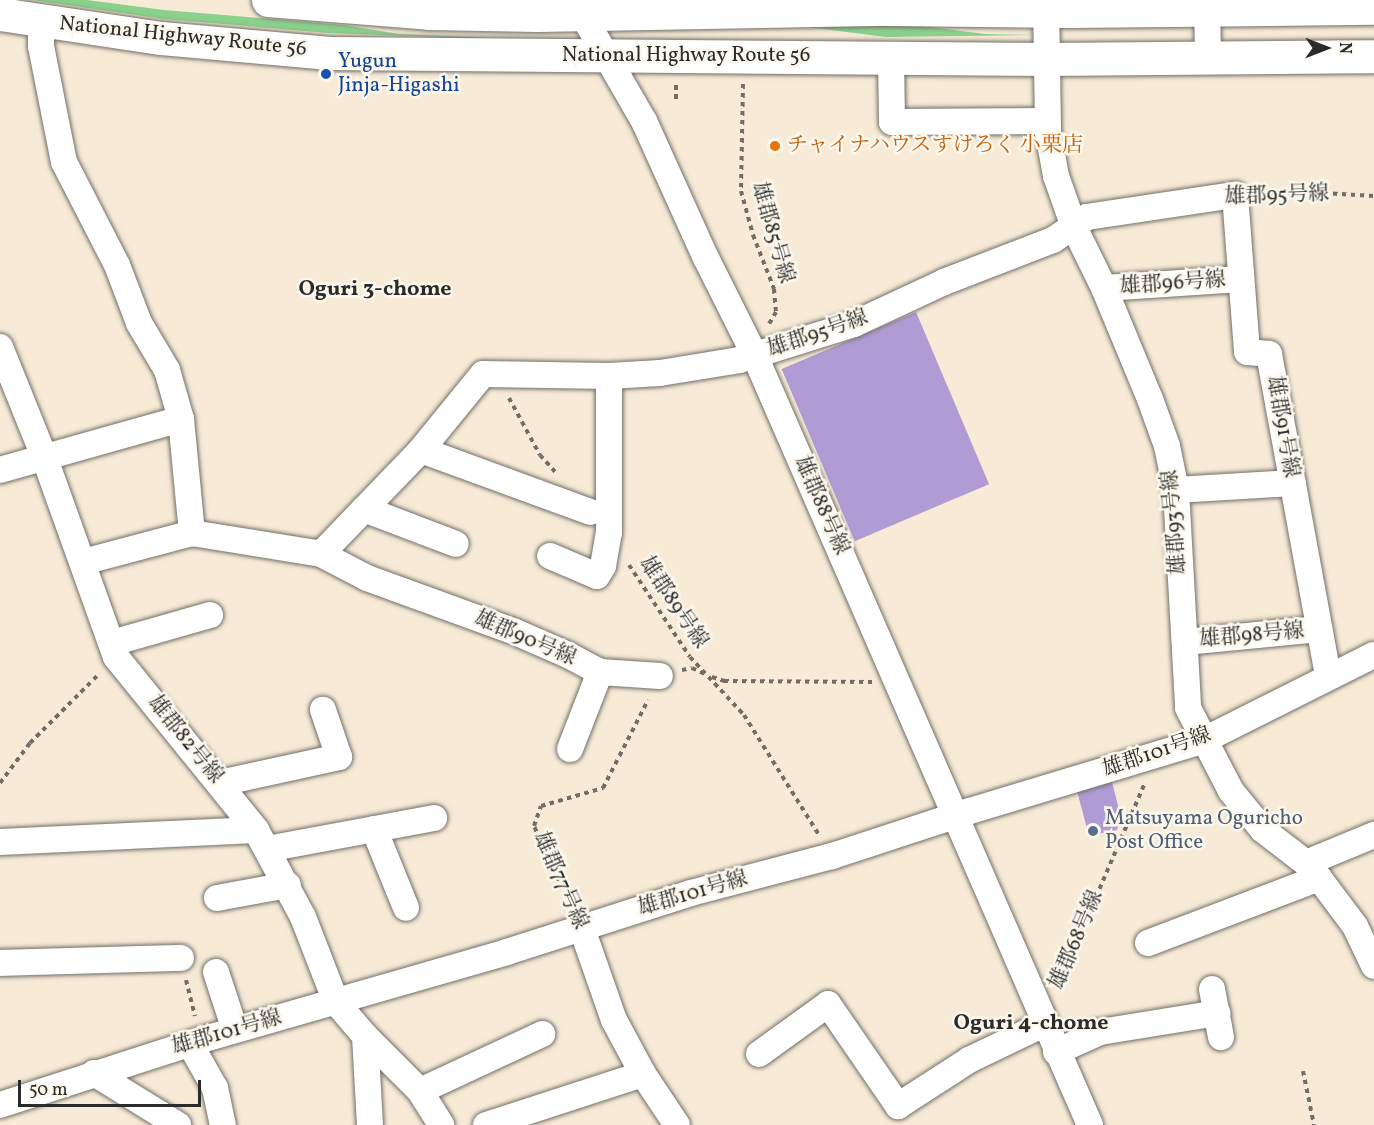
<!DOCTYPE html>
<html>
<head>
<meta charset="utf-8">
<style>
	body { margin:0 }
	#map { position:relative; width:1374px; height:1125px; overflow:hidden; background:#f7ebd7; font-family:Vollkorn,"Noto Serif JP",serif }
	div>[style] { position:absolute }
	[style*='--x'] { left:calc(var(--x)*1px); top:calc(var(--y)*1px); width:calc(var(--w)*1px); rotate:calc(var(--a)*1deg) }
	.green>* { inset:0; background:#8bd18c }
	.building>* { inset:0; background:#b19bd4; transform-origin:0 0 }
	.path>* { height:4px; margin-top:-2px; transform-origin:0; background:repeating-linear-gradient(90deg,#726e67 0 4.5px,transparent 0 9px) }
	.roads { filter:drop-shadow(0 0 2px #726e67) drop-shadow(0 0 2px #726e67) }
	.minor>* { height:26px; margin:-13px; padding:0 13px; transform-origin:13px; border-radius:13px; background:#fff }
	.highway>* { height:33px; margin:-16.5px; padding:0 16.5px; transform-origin:16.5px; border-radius:16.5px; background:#fff }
	.dots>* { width:16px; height:16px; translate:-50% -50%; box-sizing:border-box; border:3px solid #fbf7ec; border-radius:50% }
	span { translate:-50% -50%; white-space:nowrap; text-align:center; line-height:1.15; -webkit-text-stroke:5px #fbf7ec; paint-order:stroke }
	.street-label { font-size:21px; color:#2b2b2b }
	.transit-label { font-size:21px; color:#164399 }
	.left { translate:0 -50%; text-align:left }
	.food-label { font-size:21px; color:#c56008 }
	.service-label { font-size:21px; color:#4e5e75 }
	.neighbourhood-label { font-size:22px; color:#2b2b2b; font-weight:700 }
	.north { position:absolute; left:1296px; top:18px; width:60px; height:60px; -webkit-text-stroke:4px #fbf7ec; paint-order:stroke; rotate:90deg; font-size:16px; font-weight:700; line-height:24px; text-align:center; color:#2b2b2b }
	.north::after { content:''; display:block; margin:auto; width:21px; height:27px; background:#2b2b2b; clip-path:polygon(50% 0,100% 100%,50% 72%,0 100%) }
	.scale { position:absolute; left:18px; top:1080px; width:183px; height:27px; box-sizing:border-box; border:3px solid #2b2b2b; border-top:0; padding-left:8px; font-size:18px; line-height:21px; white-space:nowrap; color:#2b2b2b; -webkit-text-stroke:4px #fbf7ec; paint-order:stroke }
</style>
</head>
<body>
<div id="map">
	<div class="green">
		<div style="clip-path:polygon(33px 0,87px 0,164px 10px,344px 25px,399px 34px,534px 40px,328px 33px,164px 19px)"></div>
		<div style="clip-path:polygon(898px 23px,985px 34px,1035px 35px,886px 37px,799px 26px)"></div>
	</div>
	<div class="building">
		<div style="left:916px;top:312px;width:187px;height:146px;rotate:67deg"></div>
		<div style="clip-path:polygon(1112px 782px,1121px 817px,1117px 830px,1089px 836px,1077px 791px)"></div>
	</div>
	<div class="path">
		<div style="--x:743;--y:84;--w:107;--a:91.1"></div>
		<div style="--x:741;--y:191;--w:46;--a:74.7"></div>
		<div style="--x:753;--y:235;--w:58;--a:68.7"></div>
		<div style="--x:774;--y:289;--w:23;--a:85"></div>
		<div style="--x:776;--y:312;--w:14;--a:120"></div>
		<div style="--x:676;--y:85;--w:15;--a:90"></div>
		<div style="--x:1260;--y:194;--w:46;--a:-2.5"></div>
		<div style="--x:1306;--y:192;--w:68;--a:3.4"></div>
		<div style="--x:509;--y:398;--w:65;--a:61.5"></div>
		<div style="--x:540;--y:455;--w:24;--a:48"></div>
		<div style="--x:629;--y:565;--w:110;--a:56.5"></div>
		<div style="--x:690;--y:657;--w:79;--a:47"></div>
		<div style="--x:744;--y:715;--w:142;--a:58"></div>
		<div style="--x:682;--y:670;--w:10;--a:-11"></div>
		<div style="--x:692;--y:668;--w:14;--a:25"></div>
		<div style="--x:712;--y:677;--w:13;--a:18"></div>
		<div style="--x:724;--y:681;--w:148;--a:0.4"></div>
		<div style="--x:0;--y:783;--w:50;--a:-53.1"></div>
		<div style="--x:30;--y:743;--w:96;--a:-45"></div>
		<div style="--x:570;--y:905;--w:87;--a:-114.5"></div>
		<div style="--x:534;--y:826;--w:21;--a:-71"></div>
		<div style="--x:541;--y:806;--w:65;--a:-16.2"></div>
		<div style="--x:603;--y:788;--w:99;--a:-62.9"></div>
		<div style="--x:186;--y:980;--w:37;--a:76"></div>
		<div style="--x:1057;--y:988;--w:221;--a:-66.8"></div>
		<div style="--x:1303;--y:1071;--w:55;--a:78.5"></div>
	</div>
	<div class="roads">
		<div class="minor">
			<div style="--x:574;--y:0;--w:140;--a:60"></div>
			<div style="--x:644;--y:121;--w:150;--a:65.7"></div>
			<div style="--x:706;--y:258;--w:110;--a:63.4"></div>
			<div style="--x:755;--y:356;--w:839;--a:66.46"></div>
			<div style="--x:1046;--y:0;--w:132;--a:89.1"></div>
			<div style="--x:1048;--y:132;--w:45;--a:79.7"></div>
			<div style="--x:1056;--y:176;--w:54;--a:70.6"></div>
			<div style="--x:1074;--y:227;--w:68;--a:63.8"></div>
			<div style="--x:1104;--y:288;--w:120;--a:67.5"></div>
			<div style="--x:1150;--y:399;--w:50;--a:70.1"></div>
			<div style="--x:1167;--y:446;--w:45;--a:78.4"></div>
			<div style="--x:1176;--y:490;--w:218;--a:86.8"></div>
			<div style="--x:1188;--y:708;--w:93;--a:62.6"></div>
			<div style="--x:1231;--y:791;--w:50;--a:50.6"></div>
			<div style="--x:1263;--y:830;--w:54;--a:37.5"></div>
			<div style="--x:1306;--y:863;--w:20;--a:49"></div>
			<div style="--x:1319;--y:878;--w:60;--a:53.1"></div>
			<div style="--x:1355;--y:926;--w:44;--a:64.6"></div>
			<div style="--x:1207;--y:0;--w:57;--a:89"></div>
			<div style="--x:41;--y:22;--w:24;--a:90"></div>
			<div style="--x:41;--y:46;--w:118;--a:78.8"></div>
			<div style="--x:64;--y:162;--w:116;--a:62.8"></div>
			<div style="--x:117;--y:265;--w:62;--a:69.2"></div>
			<div style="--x:139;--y:323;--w:55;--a:59.2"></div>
			<div style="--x:167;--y:370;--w:51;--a:74.1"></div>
			<div style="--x:181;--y:419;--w:115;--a:84.5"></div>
			<div style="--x:891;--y:58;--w:64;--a:89.1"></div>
			<div style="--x:892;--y:122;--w:155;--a:-0.4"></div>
			<div style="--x:1104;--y:288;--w:137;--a:-3.8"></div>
			<div style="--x:0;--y:347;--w:121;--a:68.1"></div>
			<div style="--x:45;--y:459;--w:210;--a:70.3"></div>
			<div style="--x:116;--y:657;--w:223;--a:51"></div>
			<div style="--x:256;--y:830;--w:99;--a:61.6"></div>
			<div style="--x:303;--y:917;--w:91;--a:68.8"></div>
			<div style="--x:336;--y:1002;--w:45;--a:49.5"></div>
			<div style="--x:365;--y:1036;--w:89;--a:86.8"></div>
			<div style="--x:421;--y:450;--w:180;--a:20.1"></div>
			<div style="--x:0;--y:470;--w:188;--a:-15.7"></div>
			<div style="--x:1176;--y:490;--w:117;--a:-3.4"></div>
			<div style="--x:364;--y:509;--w:98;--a:20.8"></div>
			<div style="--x:321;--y:554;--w:144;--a:-46.1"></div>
			<div style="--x:421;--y:450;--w:98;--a:-50.8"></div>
			<div style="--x:483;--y:374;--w:126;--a:0.9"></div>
			<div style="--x:609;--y:376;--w:51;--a:-3.4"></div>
			<div style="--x:660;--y:373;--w:80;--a:-9.3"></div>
			<div style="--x:739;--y:360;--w:121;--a:-17.4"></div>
			<div style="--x:854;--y:324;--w:99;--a:-25"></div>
			<div style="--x:944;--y:282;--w:117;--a:-21.1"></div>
			<div style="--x:1053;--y:240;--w:41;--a:-34.1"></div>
			<div style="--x:1087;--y:217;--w:150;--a:-8.5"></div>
			<div style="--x:1235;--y:195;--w:157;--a:85.6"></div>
			<div style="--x:1247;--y:352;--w:22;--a:5"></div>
			<div style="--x:1269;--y:354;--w:328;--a:79.6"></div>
			<div style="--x:550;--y:556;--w:51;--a:23.1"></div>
			<div style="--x:597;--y:576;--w:12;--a:-59"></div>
			<div style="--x:603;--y:566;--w:34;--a:-80"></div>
			<div style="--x:609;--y:533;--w:157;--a:-90"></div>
			<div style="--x:83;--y:562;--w:113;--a:-14.9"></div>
			<div style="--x:192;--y:533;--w:131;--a:9.2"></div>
			<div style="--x:321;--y:554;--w:52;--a:27.6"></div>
			<div style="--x:367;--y:578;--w:155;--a:20"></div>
			<div style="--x:513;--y:631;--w:60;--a:23.6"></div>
			<div style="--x:568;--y:655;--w:36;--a:28"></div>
			<div style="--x:600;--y:672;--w:60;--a:3.8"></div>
			<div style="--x:1185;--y:642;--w:135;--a:-5.5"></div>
			<div style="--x:112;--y:643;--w:102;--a:-15.9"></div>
			<div style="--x:570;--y:749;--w:83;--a:-68.7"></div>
			<div style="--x:220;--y:783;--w:122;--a:-12.3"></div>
			<div style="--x:339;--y:757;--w:50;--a:-108.8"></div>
			<div style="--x:374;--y:829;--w:85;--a:67.9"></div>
			<div style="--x:0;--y:842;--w:256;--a:-2.7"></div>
			<div style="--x:267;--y:849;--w:170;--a:-10.5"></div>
			<div style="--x:1306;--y:863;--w:74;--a:-22.4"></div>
			<div style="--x:217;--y:898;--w:72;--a:-10.4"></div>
			<div style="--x:581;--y:926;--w:100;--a:70.7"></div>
			<div style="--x:614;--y:1020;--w:61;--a:61.8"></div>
			<div style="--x:643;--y:1074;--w:61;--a:56.3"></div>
			<div style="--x:1148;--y:943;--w:183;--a:-20.8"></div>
			<div style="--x:0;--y:963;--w:181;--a:-1.6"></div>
			<div style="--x:216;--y:972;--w:61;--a:71.9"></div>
			<div style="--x:1212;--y:989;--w:49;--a:79.4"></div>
			<div style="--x:365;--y:1036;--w:78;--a:45"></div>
			<div style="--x:420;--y:1091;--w:40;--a:58"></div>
			<div style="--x:190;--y:1044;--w:51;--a:60.4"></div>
			<div style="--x:215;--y:1088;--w:38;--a:78"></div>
			<div style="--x:1056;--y:1052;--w:48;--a:-24.4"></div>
			<div style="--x:1100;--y:1032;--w:119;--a:-9.2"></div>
			<div style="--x:759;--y:1054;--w:85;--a:-35.9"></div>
			<div style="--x:828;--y:1004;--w:124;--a:55.5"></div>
			<div style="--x:898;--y:1106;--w:85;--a:-32.9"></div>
			<div style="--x:969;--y:1060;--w:83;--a:-25.6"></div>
			<div style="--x:94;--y:1073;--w:99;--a:31.8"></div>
			<div style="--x:420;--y:1091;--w:135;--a:-25"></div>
			<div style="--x:0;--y:1105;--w:211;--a:-17.9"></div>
			<div style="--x:201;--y:1040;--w:318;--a:-16"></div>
			<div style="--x:507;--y:952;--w:193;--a:-17.8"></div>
			<div style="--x:691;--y:893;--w:146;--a:-14.7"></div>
			<div style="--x:832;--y:856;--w:145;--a:-18.1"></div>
			<div style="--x:970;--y:811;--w:242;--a:-16.8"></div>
			<div style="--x:1202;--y:741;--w:192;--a:-26.6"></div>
			<div style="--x:486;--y:1125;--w:165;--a:-18"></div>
		</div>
		<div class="highway">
			<div style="--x:268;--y:0;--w:161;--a:4.6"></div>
			<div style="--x:428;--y:13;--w:109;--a:1.1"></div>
			<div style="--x:537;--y:15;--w:352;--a:-1"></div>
			<div style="--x:889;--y:9;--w:181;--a:0.6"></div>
			<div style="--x:1070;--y:11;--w:304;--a:-0.6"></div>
			<div style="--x:0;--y:14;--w:163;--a:8.5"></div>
			<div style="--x:161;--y:38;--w:169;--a:5.1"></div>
			<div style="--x:329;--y:53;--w:716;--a:0.48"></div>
			<div style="--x:1045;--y:59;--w:329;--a:-0.5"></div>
		</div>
	</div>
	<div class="dots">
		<div style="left:326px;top:74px;background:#1a4fb4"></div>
		<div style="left:775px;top:146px;background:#e8710a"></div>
		<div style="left:1093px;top:831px;background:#5c6f8a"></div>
	</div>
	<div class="street-label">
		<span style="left:183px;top:37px;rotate:6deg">National Highway Route 56</span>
		<span style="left:686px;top:56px">National Highway Route 56</span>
		<span style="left:1277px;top:196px;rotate:-2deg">雄郡95号線</span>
		<span style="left:772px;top:233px;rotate:74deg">雄郡85号線</span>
		<span style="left:1173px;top:284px;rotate:-4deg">雄郡96号線</span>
		<span style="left:818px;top:334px;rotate:-19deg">雄郡95号線</span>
		<span style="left:1282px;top:427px;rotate:80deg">雄郡91号線</span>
		<span style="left:821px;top:506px;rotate:66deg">雄郡88号線</span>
		<span style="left:1175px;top:522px;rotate:-95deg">雄郡93号線</span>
		<span style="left:673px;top:603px;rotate:56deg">雄郡89号線</span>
		<span style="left:1252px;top:636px;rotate:-5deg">雄郡98号線</span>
		<span style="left:525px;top:639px;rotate:23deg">雄郡90号線</span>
		<span style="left:185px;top:740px;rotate:51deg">雄郡82号線</span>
		<span style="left:1157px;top:753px;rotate:-19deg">雄郡101号線</span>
		<span style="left:560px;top:881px;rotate:66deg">雄郡77号線</span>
		<span style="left:693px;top:894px;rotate:-16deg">雄郡101号線</span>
		<span style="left:1077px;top:940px;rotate:-67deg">雄郡68号線</span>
		<span style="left:227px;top:1033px;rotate:-16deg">雄郡101号線</span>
	</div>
	<div class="transit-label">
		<span class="left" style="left:338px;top:74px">Yugun<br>Jinja-Higashi</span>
	</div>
	<div class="food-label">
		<span class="left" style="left:787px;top:146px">チャイナハウスすけろく 小栗店</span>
	</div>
	<div class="service-label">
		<span class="left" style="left:1105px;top:831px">Matsuyama Oguricho<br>Post Office</span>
	</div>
	<div class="neighbourhood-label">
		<span style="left:375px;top:290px">Oguri 3-chome</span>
		<span style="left:1031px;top:1024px">Oguri 4-chome</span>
	</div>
	<div class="north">N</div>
	<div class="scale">50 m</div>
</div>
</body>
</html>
